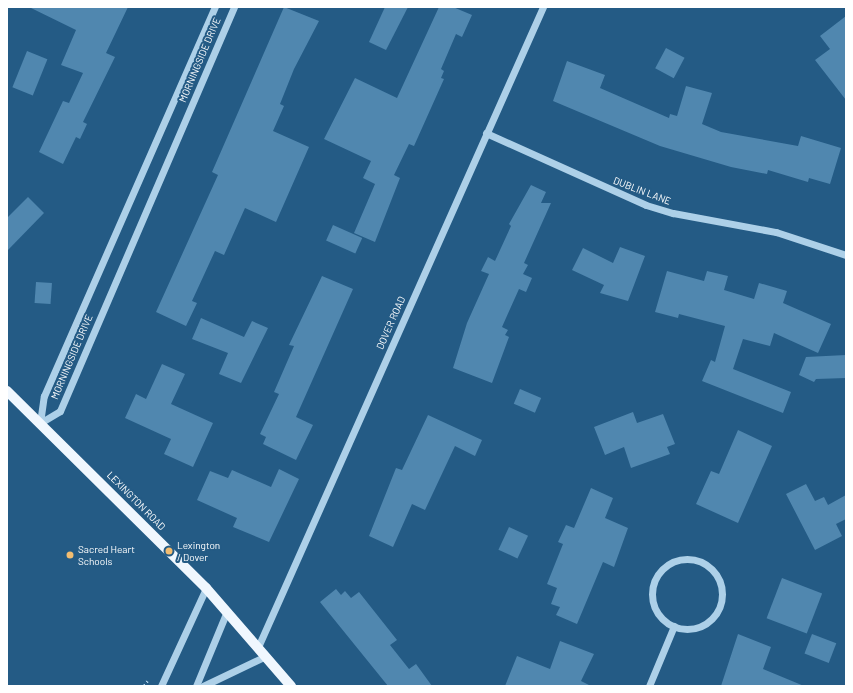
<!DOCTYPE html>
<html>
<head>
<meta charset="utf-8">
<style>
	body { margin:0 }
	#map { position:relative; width:853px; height:693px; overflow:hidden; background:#245b85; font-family:Barlow,sans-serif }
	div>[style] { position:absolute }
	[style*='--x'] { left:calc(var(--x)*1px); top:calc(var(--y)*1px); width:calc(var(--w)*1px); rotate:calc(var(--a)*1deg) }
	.building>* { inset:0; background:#5087af; transform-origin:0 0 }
	.path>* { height:2.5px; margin-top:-1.25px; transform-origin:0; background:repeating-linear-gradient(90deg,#add0e8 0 2px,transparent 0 5px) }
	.minor>* { height:7px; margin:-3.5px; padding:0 3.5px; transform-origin:3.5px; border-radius:3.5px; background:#add0e8 }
	.minor>.ring { margin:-3.5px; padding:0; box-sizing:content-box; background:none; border:7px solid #add0e8; border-radius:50% }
	.major>* { height:10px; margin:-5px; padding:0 5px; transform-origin:5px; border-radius:5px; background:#f0f7fe }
	.dots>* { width:11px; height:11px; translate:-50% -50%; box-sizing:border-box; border:2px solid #245b85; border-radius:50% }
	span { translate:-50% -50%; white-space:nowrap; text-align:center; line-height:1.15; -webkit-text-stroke:4px #245b85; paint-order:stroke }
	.street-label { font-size:10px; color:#fff }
	.poi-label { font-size:10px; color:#fff }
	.left { translate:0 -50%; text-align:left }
	.frame { position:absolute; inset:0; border:8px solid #fff; pointer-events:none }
</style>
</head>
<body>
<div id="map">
	<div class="building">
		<div style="clip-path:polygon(29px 7px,128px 7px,106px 53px,115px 57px,83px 122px,87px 124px,80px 139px,76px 137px,63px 164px,39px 152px,63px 101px,69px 103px,83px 73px,61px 65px,76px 30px)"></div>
		<div style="clip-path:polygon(284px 7px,319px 21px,294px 69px,280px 104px,284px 106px,273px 131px,309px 147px,276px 222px,245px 208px,224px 255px,215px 251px,192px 301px,197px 303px,186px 326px,156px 312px,218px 175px,212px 172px)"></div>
		<div style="clip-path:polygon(385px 7px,408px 7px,386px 50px,369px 42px)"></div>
		<div style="clip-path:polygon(439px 7px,453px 7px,472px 15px,462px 37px,456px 34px,441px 69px,444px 71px,441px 78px,444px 79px,414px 146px,409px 144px,394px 175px,400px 178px,375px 242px,354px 233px,375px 184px,363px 178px,371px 161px,324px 139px,355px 78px,397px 98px)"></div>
		<div style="clip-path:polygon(846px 16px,846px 100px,815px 60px,830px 49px,820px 36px)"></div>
		<div style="left:666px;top:48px;width:21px;height:23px;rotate:28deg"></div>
		<div style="left:27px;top:51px;width:22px;height:39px;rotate:22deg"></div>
		<div style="clip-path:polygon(567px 61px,605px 75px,600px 88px,669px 118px,670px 114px,677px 116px,686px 86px,712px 93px,702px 124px,721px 132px,798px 146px,801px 136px,841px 148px,830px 184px,809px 178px,808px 182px,768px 170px,767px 174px,731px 167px,660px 146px,553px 101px)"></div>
		<div style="clip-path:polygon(531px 185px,546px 192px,541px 203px,551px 203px,524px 263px,528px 265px,523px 274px,532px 278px,526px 292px,519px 289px,502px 327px,508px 330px,505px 335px,509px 337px,492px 383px,453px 368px,467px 323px,489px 274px,481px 271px,488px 257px,495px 261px,511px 226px,509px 224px)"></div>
		<div style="clip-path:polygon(28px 197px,44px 213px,7px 251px,7px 218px)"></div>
		<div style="left:333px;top:225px;width:32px;height:17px;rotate:24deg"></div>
		<div style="clip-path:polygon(620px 247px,645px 256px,628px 301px,600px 293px,604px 285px,572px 270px,583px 248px,613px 263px)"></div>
		<div style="clip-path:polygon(667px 271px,704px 281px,707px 271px,728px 276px,724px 290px,754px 299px,759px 283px,787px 291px,783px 303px,831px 324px,818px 353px,774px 333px,770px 346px,743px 339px,733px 369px,791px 392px,783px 413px,702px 381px,711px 360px,715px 362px,725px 326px,679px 314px,678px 318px,655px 312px)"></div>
		<div style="clip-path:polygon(322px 276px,353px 289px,296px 417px,313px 425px,296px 460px,263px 444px,266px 437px,260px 434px,279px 394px,274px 392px,294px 346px,289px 345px)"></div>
		<div style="left:36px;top:282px;width:16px;height:21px;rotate:4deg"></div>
		<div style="clip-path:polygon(201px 318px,244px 337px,252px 321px,268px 328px,241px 383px,219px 374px,228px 353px,192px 339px)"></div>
		<div style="clip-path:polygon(846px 355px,846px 378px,816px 379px,814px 382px,799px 375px,806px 357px)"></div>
		<div style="clip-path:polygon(162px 364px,185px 374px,171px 404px,213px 423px,193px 467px,164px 454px,171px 439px,125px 418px,136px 394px,146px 399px)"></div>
		<div style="left:520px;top:389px;width:23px;height:16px;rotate:23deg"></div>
		<div style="clip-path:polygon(633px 412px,637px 423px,663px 414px,675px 444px,667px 447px,670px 454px,631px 468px,624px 447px,605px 455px,594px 427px)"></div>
		<div style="clip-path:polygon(428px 415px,482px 440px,475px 456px,455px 446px,425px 510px,412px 504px,393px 547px,369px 536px,396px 468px,402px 470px)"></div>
		<div style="clip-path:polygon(738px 430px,772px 446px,738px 523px,696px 504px,711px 471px,719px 474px)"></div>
		<div style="clip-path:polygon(279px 469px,299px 479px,269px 542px,233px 527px,237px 518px,197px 500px,210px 471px,228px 478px,232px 470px,271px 487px)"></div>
		<div style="clip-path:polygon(806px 484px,815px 501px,824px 497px,828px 505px,846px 495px,846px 519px,836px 524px,842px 536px,815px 550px,786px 494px)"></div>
		<div style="clip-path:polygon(591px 488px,613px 498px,605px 518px,628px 528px,614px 567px,603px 562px,577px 624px,556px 615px,560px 607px,551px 604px,557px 588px,547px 584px,563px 544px,558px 542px,566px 525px,574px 528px)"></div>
		<div style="left:509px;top:527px;width:21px;height:25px;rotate:25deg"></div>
		<div style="left:782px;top:578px;width:43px;height:43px;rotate:21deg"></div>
		<div style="clip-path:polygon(336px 589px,341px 595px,345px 591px,351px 598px,359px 592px,397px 640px,390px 645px,409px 669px,416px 664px,432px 686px,388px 686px,320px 602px)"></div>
		<div style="clip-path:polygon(738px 634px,771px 647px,763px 669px,804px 686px,721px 686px)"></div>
		<div style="left:812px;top:634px;width:26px;height:21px;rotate:21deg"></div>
		<div style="clip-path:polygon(560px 641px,594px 654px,581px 681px,591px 686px,505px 686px,517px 656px,550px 669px)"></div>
	</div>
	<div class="path">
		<div style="--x:144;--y:686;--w:6;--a:-59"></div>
	</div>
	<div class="minor">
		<div style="--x:486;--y:133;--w:175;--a:24.2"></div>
		<div style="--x:646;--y:205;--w:28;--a:17"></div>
		<div style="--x:673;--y:213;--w:105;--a:10.5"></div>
		<div style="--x:776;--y:232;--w:74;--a:18.2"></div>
		<div style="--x:40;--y:423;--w:23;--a:-31"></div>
		<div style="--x:60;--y:411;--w:440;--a:-66.7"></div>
		<div style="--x:40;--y:423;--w:27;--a:-82"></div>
		<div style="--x:44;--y:396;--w:425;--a:-66.3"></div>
		<div class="ring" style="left:652px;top:559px;width:63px;height:63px"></div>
		<div style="--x:258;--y:647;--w:701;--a:-66"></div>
		<div style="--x:161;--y:686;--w:108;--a:-65.3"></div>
		<div style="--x:196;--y:686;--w:81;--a:-67.5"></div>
		<div style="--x:203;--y:686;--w:70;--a:-25.5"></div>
		<div style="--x:649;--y:686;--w:65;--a:-67.4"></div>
	</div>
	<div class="major">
		<div style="--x:7;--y:391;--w:280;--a:44.7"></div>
		<div style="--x:206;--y:588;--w:130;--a:49.1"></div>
	</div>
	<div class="dots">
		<div style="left:169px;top:551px;background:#f3bd71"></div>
		<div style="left:70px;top:555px;background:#f3bd71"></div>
	</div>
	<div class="street-label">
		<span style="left:200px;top:60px;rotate:-67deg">MORNINGSIDE DRIVE</span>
		<span style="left:642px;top:191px;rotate:21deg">DUBLIN LANE</span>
		<span style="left:391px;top:323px;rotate:-66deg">DOVER ROAD</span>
		<span style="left:72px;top:357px;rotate:-67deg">MORNINGSIDE DRIVE</span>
		<span style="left:136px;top:501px;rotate:45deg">LEXINGTON ROAD</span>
	</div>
	<div class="poi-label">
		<span class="left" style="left:177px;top:551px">Lexington<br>/ Dover</span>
		<span class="left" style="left:78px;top:555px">Sacred Heart<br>Schools</span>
	</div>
	<div class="frame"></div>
</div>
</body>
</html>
